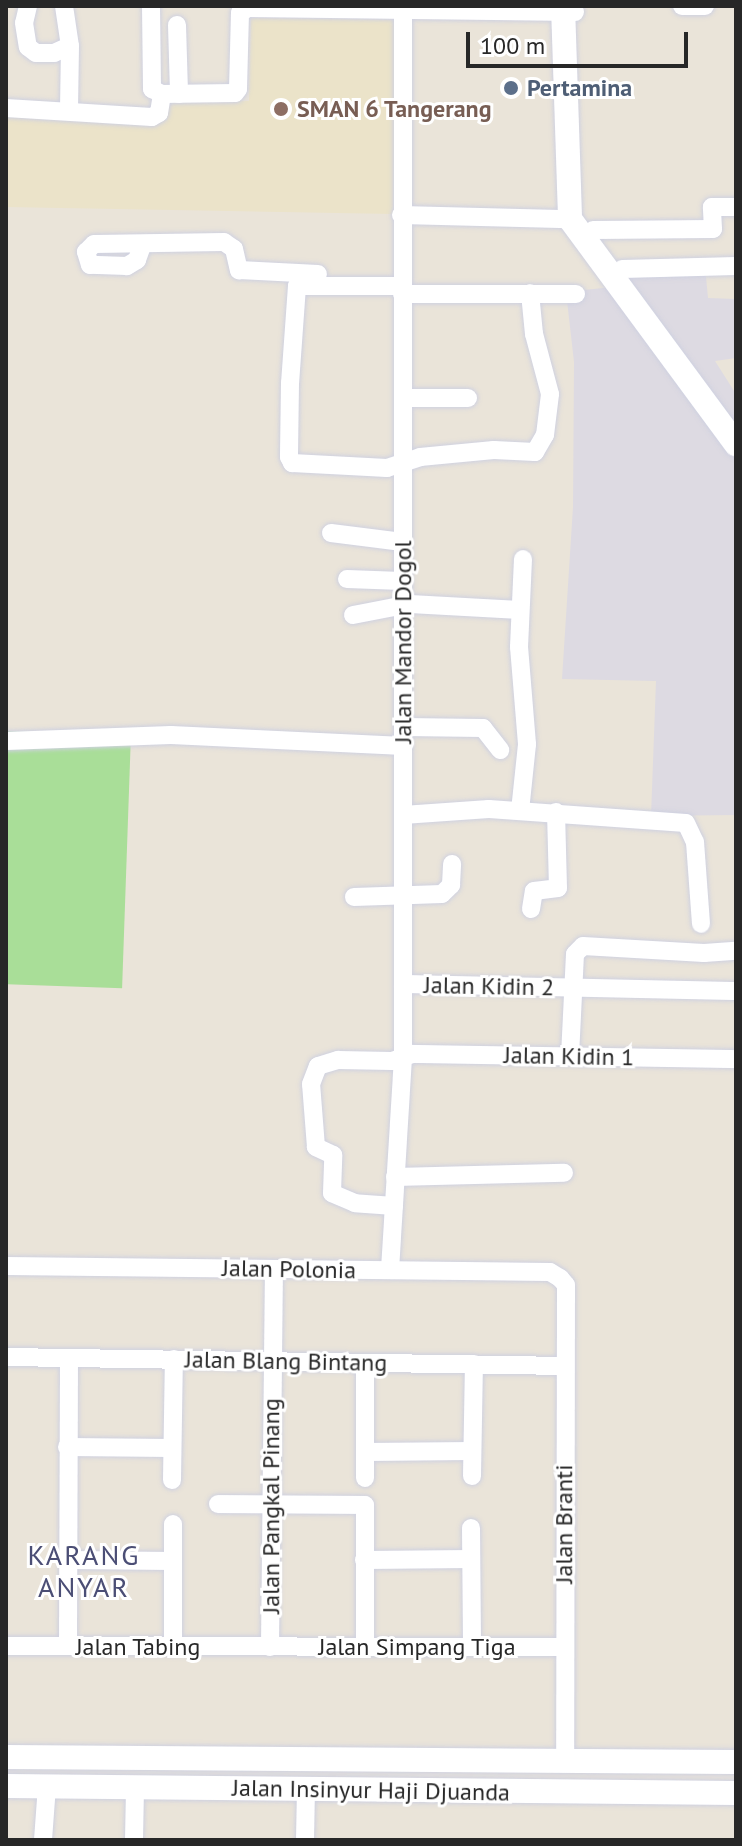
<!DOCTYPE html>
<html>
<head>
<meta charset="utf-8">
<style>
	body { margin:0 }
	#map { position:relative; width:742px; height:1846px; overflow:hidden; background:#eae4d9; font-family:"PT Sans",sans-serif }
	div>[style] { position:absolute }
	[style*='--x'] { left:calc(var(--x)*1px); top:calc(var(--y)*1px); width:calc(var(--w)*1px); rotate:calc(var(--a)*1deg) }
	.industrial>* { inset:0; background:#dddae2 }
	.education>* { inset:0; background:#ebe3c9 }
	.green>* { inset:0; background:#a9de98; transform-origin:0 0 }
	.roads { filter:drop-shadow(0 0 2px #cfd1e0) drop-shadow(0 0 2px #cfd1e0) }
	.street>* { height:18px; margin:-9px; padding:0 9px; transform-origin:9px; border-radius:9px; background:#fff }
	.secondary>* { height:24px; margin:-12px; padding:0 12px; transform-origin:12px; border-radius:12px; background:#fff }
	.dots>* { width:22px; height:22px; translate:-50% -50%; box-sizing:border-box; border:4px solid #fff; border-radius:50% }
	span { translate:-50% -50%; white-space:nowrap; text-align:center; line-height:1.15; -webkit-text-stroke:6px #fff; paint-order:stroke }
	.service-label { font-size:24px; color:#4e5e75; font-weight:700 }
	.left { translate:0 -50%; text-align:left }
	.education-label { font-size:24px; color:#785e54; font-weight:700 }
	.street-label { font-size:24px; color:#272727 }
	.quarter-label { font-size:28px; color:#4b4e75; letter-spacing:2px }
	.frame { position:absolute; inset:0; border:8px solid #272727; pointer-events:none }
	.scale { position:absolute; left:466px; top:32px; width:222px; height:36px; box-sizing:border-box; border:4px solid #272727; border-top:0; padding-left:10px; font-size:24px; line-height:28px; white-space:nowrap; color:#272727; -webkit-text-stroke:6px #fff; paint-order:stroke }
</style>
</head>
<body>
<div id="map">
	<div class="industrial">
		<div style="clip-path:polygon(638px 266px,705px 266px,708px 298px,736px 299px,736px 358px,715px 361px,736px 394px,736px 815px,651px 816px,656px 681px,562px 679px,573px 507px,574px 362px,566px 292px,612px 287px)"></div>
	</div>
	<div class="education">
		<div style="clip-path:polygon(251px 18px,396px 20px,393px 214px,6px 207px,6px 117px,167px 120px,167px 100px,249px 101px)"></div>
	</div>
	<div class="green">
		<div style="left:6px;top:731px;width:125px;height:253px;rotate:2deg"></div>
	</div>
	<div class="roads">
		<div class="street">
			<div style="--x:28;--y:6;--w:17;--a:103"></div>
			<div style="--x:24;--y:23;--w:24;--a:81"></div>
			<div style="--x:28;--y:47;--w:10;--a:37"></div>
			<div style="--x:36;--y:53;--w:18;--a:0"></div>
			<div style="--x:54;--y:53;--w:17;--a:-24"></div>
			<div style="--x:64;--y:6;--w:40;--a:81.5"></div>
			<div style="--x:70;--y:46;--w:65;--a:90.9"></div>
			<div style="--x:151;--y:6;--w:83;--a:89.3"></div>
			<div style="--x:152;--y:89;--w:11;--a:27"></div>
			<div style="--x:682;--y:6;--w:23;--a:0"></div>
			<div style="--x:177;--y:25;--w:69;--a:88.3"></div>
			<div style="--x:6;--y:108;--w:146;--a:3.5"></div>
			<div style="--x:152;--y:117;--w:8;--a:-30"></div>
			<div style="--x:159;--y:113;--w:19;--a:-81"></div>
			<div style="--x:162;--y:94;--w:73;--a:-0.8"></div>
			<div style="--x:235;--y:93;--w:5;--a:-53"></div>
			<div style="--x:238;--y:89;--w:76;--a:-88.5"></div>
			<div style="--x:240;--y:13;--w:9;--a:-32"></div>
			<div style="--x:248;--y:8;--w:327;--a:0.7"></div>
			<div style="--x:401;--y:215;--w:169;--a:1.4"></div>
			<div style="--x:593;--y:230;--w:120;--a:-0.5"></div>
			<div style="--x:713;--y:229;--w:22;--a:-93"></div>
			<div style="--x:712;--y:207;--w:24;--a:0"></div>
			<div style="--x:142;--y:246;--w:15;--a:110"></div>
			<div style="--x:137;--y:260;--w:12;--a:149"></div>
			<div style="--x:127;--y:266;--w:37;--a:-178"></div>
			<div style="--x:90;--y:265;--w:14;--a:-107"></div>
			<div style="--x:86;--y:252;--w:11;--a:-45"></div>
			<div style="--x:94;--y:244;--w:130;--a:-0.9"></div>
			<div style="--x:224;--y:242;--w:12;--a:35"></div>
			<div style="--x:234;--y:249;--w:22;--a:77"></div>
			<div style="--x:239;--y:270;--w:79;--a:2.9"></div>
			<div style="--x:622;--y:269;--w:114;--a:-1.5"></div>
			<div style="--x:401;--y:286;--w:104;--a:180"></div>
			<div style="--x:297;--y:286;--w:97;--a:94.1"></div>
			<div style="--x:290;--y:383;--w:74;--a:90.8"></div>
			<div style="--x:289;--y:457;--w:7;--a:63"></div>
			<div style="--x:292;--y:463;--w:95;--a:3"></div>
			<div style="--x:387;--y:468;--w:35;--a:-18"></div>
			<div style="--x:420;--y:457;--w:74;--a:-5.4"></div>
			<div style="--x:494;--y:450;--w:41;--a:2.8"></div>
			<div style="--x:535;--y:452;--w:20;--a:-60"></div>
			<div style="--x:545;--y:435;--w:41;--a:-83"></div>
			<div style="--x:550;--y:394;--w:62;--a:-104.9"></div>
			<div style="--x:534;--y:334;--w:41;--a:-95.6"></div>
			<div style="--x:402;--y:294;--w:174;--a:0"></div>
			<div style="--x:405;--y:398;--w:63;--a:0"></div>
			<div style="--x:331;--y:533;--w:72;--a:7.2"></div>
			<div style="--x:347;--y:579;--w:55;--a:2.1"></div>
			<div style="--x:353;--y:615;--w:58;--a:-10.9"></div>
			<div style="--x:410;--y:604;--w:110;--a:3.1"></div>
			<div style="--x:404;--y:727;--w:79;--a:0.7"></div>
			<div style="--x:483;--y:728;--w:28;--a:52"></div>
			<div style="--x:6;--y:741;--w:165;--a:-2.1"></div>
			<div style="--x:171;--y:735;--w:233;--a:2.7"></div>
			<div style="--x:520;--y:811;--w:67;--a:-84"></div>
			<div style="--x:527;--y:744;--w:97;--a:-94.7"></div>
			<div style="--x:519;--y:647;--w:88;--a:-87.4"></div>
			<div style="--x:403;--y:815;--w:86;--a:-4"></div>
			<div style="--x:489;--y:809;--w:197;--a:4.1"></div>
			<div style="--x:686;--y:823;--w:21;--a:65"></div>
			<div style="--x:695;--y:842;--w:82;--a:85.8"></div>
			<div style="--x:354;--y:897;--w:88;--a:-2"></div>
			<div style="--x:442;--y:894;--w:13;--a:-45"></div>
			<div style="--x:451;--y:885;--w:21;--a:-87"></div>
			<div style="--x:531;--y:909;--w:18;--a:-81"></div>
			<div style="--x:534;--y:891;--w:24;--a:-7"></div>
			<div style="--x:558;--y:888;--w:76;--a:-91.5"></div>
			<div style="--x:403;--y:984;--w:333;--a:1.2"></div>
			<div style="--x:570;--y:1056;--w:102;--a:-87.2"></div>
			<div style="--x:575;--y:954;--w:11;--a:-45"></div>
			<div style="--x:583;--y:946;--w:121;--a:3.3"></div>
			<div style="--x:704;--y:953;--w:32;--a:-4"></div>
			<div style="--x:395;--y:1177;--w:169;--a:-1.4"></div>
			<div style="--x:394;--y:1206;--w:39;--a:-176"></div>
			<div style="--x:355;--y:1203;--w:25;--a:-157"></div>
			<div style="--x:332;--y:1193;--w:38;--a:-88"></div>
			<div style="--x:333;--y:1155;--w:19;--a:-155"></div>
			<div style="--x:316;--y:1147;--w:63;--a:-94.5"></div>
			<div style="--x:311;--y:1084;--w:19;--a:-69"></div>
			<div style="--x:318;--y:1066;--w:21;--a:-17"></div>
			<div style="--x:338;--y:1060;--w:54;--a:1.1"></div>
			<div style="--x:392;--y:1061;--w:21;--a:-19"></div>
			<div style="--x:412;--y:1054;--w:324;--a:0.9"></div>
			<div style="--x:6;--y:1266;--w:544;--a:0.63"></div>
			<div style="--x:550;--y:1272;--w:12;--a:31"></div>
			<div style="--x:560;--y:1278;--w:9;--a:49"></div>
			<div style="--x:566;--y:1285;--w:477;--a:90.1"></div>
			<div style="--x:390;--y:1270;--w:213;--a:-86.5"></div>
			<div style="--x:403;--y:1057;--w:1051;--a:-90"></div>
			<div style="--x:6;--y:1357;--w:559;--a:0.92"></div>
			<div style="--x:365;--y:1363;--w:115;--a:90"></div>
			<div style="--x:67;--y:1447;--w:105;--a:0.5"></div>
			<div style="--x:365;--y:1452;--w:107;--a:-0.5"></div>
			<div style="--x:472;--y:1476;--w:112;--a:-89"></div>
			<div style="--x:172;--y:1480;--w:121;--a:-89.1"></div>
			<div style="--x:218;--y:1504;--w:147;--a:0.4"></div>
			<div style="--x:365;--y:1505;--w:142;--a:90"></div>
			<div style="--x:173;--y:1524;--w:123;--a:90"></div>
			<div style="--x:471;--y:1528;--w:119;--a:89.5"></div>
			<div style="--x:69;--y:1560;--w:104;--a:0.6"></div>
			<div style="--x:364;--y:1560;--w:107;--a:-0.5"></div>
			<div style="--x:6;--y:1646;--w:558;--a:0.1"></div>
			<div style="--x:68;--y:1646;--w:288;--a:-89.8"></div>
			<div style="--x:270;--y:1647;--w:378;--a:-89.4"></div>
			<div style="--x:43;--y:1840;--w:54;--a:-85.8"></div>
			<div style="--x:134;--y:1840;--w:53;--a:-88.9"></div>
			<div style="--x:305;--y:1840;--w:51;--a:-88.9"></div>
		</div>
		<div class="secondary">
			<div style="--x:563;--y:6;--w:213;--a:88.1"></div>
			<div style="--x:570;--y:219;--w:280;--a:53.6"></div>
			<div style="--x:6;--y:1757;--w:730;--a:0.39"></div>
			<div style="--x:6;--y:1786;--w:730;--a:0.55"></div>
		</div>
	</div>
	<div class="dots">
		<div style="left:511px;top:88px;background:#5c6f8a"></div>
		<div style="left:281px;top:109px;background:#8d6e63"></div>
	</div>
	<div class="service-label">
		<span class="left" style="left:527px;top:88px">Pertamina</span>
	</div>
	<div class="education-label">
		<span class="left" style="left:297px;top:109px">SMAN 6 Tangerang</span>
	</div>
	<div class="street-label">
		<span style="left:403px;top:642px;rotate:-90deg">Jalan Mandor Dogol</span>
		<span style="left:489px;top:986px;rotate:1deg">Jalan Kidin 2</span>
		<span style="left:569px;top:1056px;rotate:1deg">Jalan Kidin 1</span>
		<span style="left:289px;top:1269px;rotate:1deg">Jalan Polonia</span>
		<span style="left:286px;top:1361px;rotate:1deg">Jalan Blang Bintang</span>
		<span style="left:271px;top:1506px;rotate:-90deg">Jalan Pangkal Pinang</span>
		<span style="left:564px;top:1524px;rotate:-90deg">Jalan Branti</span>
		<span style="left:138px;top:1647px">Jalan Tabing</span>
		<span style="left:417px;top:1647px">Jalan Simpang Tiga</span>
		<span style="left:371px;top:1790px;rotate:1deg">Jalan Insinyur Haji Djuanda</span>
	</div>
	<div class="quarter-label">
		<span style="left:84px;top:1571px">KARANG<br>ANYAR</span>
	</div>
	<div class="frame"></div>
	<div class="scale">100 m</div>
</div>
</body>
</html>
